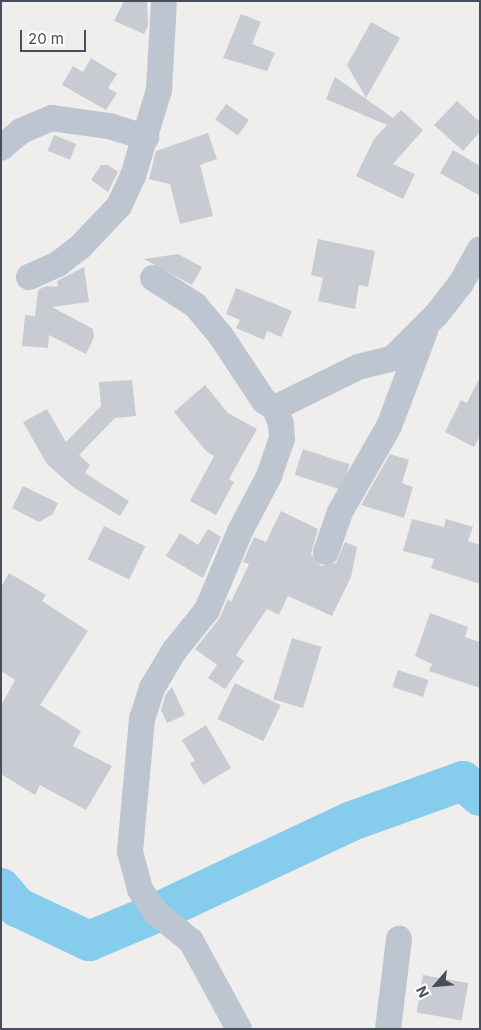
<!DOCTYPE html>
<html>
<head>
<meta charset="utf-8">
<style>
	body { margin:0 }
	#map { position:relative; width:481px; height:1030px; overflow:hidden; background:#f0eded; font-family:Inter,sans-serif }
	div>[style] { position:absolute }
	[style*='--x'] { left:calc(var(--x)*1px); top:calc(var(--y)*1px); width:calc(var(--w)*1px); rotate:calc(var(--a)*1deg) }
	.river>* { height:40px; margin:-20px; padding:0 20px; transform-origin:20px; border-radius:20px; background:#86cded }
	.building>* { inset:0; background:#c9cbd3; transform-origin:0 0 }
	.minor>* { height:26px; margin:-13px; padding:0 13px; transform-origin:13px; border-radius:13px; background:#bdc6d0 }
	span { translate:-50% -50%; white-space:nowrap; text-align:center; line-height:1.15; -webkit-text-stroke:4.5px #fff; paint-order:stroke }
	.frame { position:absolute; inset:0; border:2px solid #454e5a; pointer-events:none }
	.north { position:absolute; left:411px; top:960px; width:50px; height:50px; -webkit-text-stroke:4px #fff; paint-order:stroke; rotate:243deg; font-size:14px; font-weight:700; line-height:20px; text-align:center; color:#454e5a }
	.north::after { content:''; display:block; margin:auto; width:18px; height:22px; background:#454e5a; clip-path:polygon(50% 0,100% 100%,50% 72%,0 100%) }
	.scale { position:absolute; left:20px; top:30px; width:66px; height:22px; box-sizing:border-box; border:2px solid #454e5a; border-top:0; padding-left:6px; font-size:15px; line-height:18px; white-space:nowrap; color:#454e5a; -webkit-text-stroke:4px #fff; paint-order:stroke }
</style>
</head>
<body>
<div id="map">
	<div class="river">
		<div style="--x:1;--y:888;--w:25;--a:50"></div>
		<div style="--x:17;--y:907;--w:80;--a:25.3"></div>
		<div style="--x:89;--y:941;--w:73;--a:-22.7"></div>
		<div style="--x:156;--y:913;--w:213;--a:-25.2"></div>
		<div style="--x:349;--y:822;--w:121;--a:-19.8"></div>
		<div style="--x:463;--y:781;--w:23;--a:41"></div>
	</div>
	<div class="building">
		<div style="clip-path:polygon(124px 1px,147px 1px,148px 26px,144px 34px,114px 21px)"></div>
		<div style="clip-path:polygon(241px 14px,261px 22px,252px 44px,275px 53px,267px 71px,223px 58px)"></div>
		<div style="clip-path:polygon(371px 22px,400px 38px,366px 98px,347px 65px)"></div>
		<div style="clip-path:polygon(91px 58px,117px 74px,108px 88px,117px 93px,106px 110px,62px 85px,73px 66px,83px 72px)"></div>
		<div style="clip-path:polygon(335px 77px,393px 118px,401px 110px,423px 130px,393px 164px,415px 174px,403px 199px,356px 176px,374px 139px,387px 125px,326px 99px)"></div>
		<div style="clip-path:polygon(457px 101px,480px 122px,480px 132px,463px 151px,434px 125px)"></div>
		<div style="left:226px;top:104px;width:28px;height:19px;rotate:35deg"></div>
		<div style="clip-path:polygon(208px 133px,217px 159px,200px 165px,213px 216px,180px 224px,170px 184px,149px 179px,156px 151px)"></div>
		<div style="left:54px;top:135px;width:24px;height:17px;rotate:22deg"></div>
		<div style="clip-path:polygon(453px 150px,480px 166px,480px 196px,440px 173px)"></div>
		<div style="clip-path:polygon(101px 165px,108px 165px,118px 172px,108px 192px,91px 180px)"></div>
		<div style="clip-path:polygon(318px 239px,375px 251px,368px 287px,359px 285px,355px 309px,318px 301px,323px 278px,311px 275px)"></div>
		<div style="clip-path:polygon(178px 254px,202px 267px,192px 285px,144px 259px)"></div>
		<div style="clip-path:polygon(84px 267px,89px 302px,52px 307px,93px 329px,94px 337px,86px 354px,49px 335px,48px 348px,22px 346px,25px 315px,35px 316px,38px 290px,46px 286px,58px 287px,57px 281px)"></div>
		<div style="clip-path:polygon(236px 288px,292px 311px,281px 337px,267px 331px,264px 340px,236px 328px,240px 320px,226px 314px)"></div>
		<div style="clip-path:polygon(480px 377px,480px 436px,474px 447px,445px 432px,461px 400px,467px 403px)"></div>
		<div style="clip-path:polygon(132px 380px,136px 416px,115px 418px,79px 455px,90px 465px,85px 473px,129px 501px,120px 516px,73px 487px,47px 464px,23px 422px,47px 409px,66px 442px,101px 406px,99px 382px)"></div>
		<div style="clip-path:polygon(205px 385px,228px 413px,257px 429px,229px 479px,234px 482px,216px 515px,190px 501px,214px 456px,206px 451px,174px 412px)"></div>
		<div style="left:303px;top:449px;width:49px;height:27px;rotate:18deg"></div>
		<div style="clip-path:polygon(390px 454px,409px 460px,402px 483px,413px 487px,404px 518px,361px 505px)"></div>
		<div style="clip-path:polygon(23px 486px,58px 503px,53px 514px,39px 522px,12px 508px)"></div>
		<div style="clip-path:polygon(281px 511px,318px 529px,311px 554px,321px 566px,336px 563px,345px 542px,357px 547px,351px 577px,332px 616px,288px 596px,279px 615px,267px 609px,236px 655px,244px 661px,225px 689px,208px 678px,217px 665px,195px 649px,219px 619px,228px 599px,231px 602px,249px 564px,243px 562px,254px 537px,266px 542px)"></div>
		<div style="clip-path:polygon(412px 519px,444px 527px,446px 519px,473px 527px,468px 541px,480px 545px,480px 584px,431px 568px,434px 559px,403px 551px)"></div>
		<div style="left:104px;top:526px;width:46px;height:37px;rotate:26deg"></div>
		<div style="clip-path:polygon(208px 529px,221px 537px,203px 578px,166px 556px,180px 533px,198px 545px)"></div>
		<div style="clip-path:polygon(9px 573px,46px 595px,42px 601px,88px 631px,40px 705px,81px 731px,73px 746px,112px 766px,86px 810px,40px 785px,35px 795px,1px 774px,1px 706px,15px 680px,1px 671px,1px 587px)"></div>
		<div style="clip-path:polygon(430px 613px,468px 627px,465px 637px,480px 642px,480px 688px,429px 671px,432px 664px,415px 656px)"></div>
		<div style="left:292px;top:638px;width:31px;height:64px;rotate:17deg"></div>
		<div style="left:398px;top:670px;width:32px;height:18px;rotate:18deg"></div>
		<div style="left:235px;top:683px;width:51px;height:40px;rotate:26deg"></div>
		<div style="clip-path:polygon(172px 687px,185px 715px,167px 723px,161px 710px,166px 694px)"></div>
		<div style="clip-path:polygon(206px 725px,231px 768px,203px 785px,190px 763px,195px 761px,182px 740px)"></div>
		<div style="left:423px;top:975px;width:46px;height:38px;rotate:10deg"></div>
	</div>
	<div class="minor">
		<div style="--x:1;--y:148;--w:26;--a:-40"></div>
		<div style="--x:21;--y:131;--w:33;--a:-23"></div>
		<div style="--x:51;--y:118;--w:59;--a:7.9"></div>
		<div style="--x:109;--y:126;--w:39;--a:17"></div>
		<div style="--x:29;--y:277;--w:32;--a:-24"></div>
		<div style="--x:58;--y:264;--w:29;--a:-38"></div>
		<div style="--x:81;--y:246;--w:55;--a:-46.5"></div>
		<div style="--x:119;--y:206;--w:33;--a:-65"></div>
		<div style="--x:133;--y:176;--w:90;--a:-73.2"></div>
		<div style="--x:159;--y:90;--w:89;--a:-86.8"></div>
		<div style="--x:153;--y:278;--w:50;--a:32.7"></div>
		<div style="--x:195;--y:305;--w:40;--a:50"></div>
		<div style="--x:221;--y:336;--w:78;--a:56.5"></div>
		<div style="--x:264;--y:401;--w:13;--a:32"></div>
		<div style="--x:326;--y:552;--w:42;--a:-70.7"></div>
		<div style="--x:340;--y:512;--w:99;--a:-60.3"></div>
		<div style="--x:389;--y:426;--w:102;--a:-69.2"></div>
		<div style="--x:239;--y:1029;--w:100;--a:-118.6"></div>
		<div style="--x:191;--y:941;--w:45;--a:-141.3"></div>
		<div style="--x:156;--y:913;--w:29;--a:-124"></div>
		<div style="--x:140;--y:889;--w:39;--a:-105"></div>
		<div style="--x:130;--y:851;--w:133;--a:-84.8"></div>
		<div style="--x:142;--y:719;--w:33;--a:-72"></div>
		<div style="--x:152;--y:688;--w:43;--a:-59.3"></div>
		<div style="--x:174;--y:651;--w:53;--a:-51.2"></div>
		<div style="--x:207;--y:610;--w:86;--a:-67.3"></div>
		<div style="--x:240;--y:531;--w:62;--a:-62.2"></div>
		<div style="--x:269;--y:476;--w:39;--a:-71"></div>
		<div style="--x:282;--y:439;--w:15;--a:-94"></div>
		<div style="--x:281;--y:424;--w:17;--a:-111"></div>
		<div style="--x:275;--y:408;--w:93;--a:-26.3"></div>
		<div style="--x:358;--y:367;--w:36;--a:-14"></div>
		<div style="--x:393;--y:358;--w:62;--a:-45"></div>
		<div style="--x:437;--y:314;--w:37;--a:-52"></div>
		<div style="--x:460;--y:285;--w:41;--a:-60.9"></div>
		<div style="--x:388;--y:1029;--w:91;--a:-83"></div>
	</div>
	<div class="frame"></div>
	<div class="north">N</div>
	<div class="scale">20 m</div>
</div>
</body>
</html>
